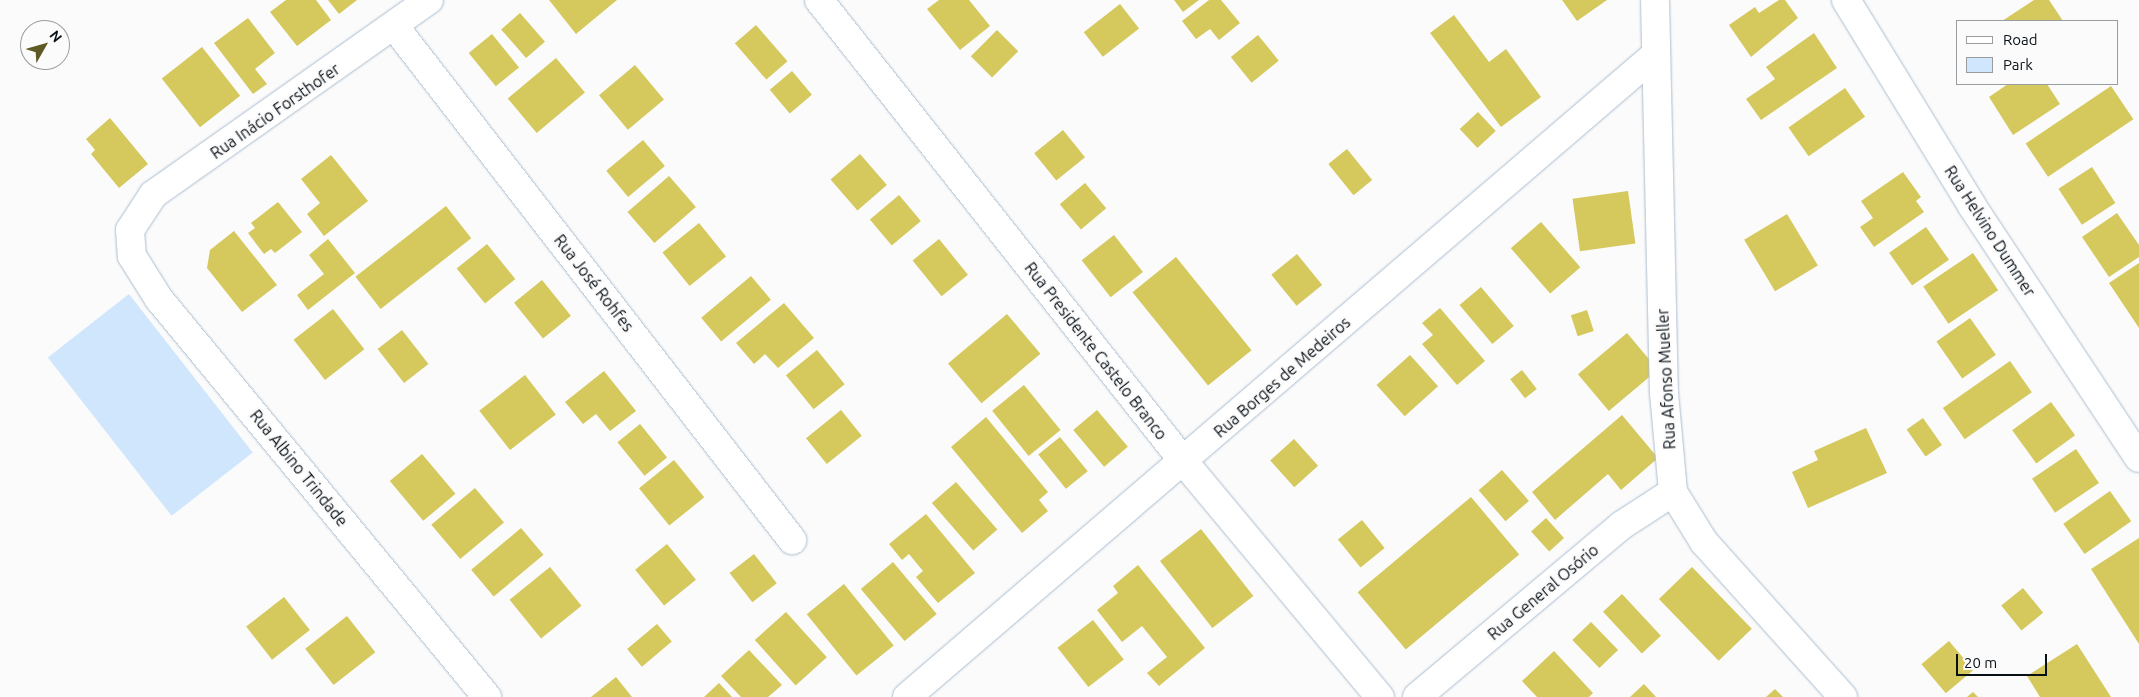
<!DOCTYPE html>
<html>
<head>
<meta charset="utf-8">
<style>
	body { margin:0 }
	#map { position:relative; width:2139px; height:697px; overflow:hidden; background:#fbfbfb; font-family:Ubuntu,sans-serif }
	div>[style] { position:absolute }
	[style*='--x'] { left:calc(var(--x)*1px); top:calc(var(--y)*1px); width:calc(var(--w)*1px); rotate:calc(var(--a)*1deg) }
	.green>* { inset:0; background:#cfe6fd; transform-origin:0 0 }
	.building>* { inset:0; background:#d5c85d; transform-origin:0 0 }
	.roads { filter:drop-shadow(0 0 1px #abbdcf) drop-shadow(0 0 1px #abbdcf) }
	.street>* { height:28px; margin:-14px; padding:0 14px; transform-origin:14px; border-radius:14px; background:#fff }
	span { translate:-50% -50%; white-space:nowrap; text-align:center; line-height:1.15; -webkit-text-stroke:4.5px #fbfbfb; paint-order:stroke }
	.street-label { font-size:16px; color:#091016 }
	.legend { position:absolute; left:1956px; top:20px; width:162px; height:65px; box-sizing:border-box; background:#fbfbfb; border:1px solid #9a9d9f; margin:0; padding:6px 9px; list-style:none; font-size:15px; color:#091016 }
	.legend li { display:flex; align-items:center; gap:10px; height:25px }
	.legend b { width:25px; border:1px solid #9a9d9f }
	.north { position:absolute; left:20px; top:20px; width:50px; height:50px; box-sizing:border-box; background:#fbfbfb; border:1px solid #9a9d9f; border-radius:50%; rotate:52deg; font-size:14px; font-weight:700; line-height:20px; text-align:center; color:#091016 }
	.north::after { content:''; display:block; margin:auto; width:18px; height:22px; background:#5f5925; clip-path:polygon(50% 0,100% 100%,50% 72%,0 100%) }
	.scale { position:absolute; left:1956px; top:654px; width:91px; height:22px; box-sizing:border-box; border:2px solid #091016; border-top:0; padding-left:6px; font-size:15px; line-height:18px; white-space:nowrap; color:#091016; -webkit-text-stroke:4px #fbfbfb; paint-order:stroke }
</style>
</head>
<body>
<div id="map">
	<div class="green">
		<div style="left:129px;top:294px;width:201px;height:103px;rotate:52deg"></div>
	</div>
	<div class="building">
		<div style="clip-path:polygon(286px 0,316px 0,331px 20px,297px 46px,270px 12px)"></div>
		<div style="clip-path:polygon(328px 0,357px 0,339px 14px)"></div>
		<div style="clip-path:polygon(549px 0,617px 0,576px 34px)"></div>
		<div style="clip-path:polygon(939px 0,969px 0,990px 26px,960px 50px,927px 9px)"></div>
		<div style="clip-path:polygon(1174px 0,1199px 0,1183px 12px)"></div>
		<div style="clip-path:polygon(1209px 0,1221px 0,1240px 23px,1219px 40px,1210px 29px,1196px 39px,1182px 21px)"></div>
		<div style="clip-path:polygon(1562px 0,1607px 0,1577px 21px)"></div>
		<div style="clip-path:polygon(1779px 0,1785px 0,1798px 18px,1751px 57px,1729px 25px,1755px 7px,1759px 13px)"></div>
		<div style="clip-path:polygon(2034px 0,2049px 0,2063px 21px,2002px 21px)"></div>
		<div style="left:1120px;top:4px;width:31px;height:46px;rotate:52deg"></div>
		<div style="left:520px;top:13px;width:38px;height:25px;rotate:49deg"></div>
		<div style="clip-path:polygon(1454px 15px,1489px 62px,1506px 49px,1541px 97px,1501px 127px,1430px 33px)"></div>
		<div style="clip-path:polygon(248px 18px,275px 53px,255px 69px,267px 84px,253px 94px,214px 43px)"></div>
		<div style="left:756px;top:25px;width:48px;height:28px;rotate:49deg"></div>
		<div style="left:997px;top:30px;width:30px;height:37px;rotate:45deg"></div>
		<div style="clip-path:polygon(1814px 33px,1837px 68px,1761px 120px,1746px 99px,1775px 79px,1766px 67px)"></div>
		<div style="left:492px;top:34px;width:43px;height:30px;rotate:51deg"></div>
		<div style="left:1258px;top:35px;width:33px;height:35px;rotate:51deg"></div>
		<div style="left:202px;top:47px;width:62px;height:51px;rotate:52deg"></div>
		<div style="left:556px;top:58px;width:45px;height:63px;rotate:50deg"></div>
		<div style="left:635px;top:65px;width:45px;height:47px;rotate:50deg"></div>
		<div style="left:792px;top:71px;width:31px;height:29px;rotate:50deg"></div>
		<div style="clip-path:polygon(2008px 84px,2047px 84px,2060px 104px,2013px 135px,1989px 97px)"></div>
		<div style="left:2111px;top:86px;width:40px;height:103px;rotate:56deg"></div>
		<div style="left:1845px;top:88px;width:35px;height:69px;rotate:55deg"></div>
		<div style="left:1478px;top:112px;width:26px;height:25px;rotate:47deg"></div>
		<div style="clip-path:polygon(110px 118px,148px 164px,119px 188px,91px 154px,95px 150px,86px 139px)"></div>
		<div style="left:1063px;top:130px;width:35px;height:37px;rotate:51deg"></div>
		<div style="left:643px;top:140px;width:34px;height:48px;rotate:50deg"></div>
		<div style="left:1347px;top:149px;width:40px;height:24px;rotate:51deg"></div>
		<div style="left:860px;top:154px;width:41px;height:39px;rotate:49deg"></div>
		<div style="clip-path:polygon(331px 155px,368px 201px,324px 236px,307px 214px,320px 203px,301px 179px)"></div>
		<div style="left:2092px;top:167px;width:43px;height:40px;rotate:57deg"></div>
		<div style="clip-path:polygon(1903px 172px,1921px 197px,1916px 201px,1924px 212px,1874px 247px,1860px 227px,1873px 218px,1861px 201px)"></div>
		<div style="left:669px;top:176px;width:41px;height:55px;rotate:49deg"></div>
		<div style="left:1085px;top:183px;width:33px;height:33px;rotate:50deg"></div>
		<div style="left:1628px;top:191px;width:53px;height:56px;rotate:82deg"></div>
		<div style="left:899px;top:195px;width:34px;height:38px;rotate:50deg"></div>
		<div style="clip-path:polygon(278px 202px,302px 232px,275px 253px,271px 249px,264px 254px,248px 233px,255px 228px,251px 223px)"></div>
		<div style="left:446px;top:206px;width:41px;height:115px;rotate:52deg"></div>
		<div style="clip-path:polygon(2117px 213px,2139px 245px,2139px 257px,2109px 277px,2082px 237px)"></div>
		<div style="left:1787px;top:214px;width:60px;height:50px;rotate:59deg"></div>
		<div style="left:1541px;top:222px;width:60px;height:40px;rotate:49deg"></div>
		<div style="left:699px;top:223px;width:43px;height:47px;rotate:51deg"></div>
		<div style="left:1926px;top:227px;width:40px;height:45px;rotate:55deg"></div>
		<div style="clip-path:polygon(234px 231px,277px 285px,242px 312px,207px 268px,210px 250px)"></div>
		<div style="left:1114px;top:235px;width:47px;height:41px;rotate:52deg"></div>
		<div style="clip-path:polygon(328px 239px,355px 273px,308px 310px,297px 295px,324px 274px,309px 255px)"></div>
		<div style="left:939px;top:239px;width:46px;height:34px;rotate:51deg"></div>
		<div style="left:487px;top:244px;width:45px;height:39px;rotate:51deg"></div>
		<div style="left:1973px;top:253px;width:45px;height:60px;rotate:56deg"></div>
		<div style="left:1297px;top:254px;width:40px;height:33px;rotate:51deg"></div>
		<div style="left:1176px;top:257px;width:120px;height:56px;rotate:51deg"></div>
		<div style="clip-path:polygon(2139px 263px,2139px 328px,2109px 283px)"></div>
		<div style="left:751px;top:276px;width:31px;height:65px;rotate:50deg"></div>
		<div style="left:542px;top:280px;width:46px;height:36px;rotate:51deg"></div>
		<div style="left:1481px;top:287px;width:51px;height:28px;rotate:50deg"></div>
		<div style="clip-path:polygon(784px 303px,814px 338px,778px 368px,765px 354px,754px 364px,736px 343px)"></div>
		<div style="clip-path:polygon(1440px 308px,1485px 361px,1457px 385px,1422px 344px,1433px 335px,1422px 323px)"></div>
		<div style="left:333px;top:309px;width:51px;height:50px;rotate:52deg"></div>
		<div style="left:1587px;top:310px;width:22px;height:17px;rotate:72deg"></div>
		<div style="left:1007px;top:314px;width:52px;height:77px;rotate:50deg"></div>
		<div style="left:1970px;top:318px;width:45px;height:41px;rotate:55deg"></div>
		<div style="left:402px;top:330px;width:43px;height:31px;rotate:52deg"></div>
		<div style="left:1627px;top:333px;width:48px;height:64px;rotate:50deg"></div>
		<div style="left:817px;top:350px;width:44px;height:40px;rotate:51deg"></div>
		<div style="left:1410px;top:355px;width:42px;height:45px;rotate:48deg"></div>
		<div style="left:2010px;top:361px;width:38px;height:82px;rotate:55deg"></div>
		<div style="left:1522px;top:370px;width:24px;height:15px;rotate:52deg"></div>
		<div style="clip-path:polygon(604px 371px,636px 411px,610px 431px,596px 414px,583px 424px,565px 402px)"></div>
		<div style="left:525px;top:375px;width:50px;height:58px;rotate:52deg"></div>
		<div style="left:1024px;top:385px;width:58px;height:41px;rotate:51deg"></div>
		<div style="left:2051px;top:402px;width:41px;height:48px;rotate:54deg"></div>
		<div style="left:841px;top:410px;width:33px;height:45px;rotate:51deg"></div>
		<div style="left:1097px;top:410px;width:48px;height:31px;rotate:50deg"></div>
		<div style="clip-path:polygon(1622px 415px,1658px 458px,1621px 490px,1608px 474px,1555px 520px,1532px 492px)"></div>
		<div style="clip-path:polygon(986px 417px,1048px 492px,1039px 500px,1048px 511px,1022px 533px,951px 447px)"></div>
		<div style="left:1923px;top:418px;width:33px;height:20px;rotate:55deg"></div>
		<div style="left:640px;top:424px;width:43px;height:29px;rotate:51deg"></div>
		<div style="clip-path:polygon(1866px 428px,1887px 473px,1808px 508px,1792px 472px,1818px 460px,1814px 451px)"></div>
		<div style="left:1060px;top:437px;width:44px;height:28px;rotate:51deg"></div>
		<div style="left:1294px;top:439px;width:36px;height:32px;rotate:48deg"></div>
		<div style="left:2076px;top:449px;width:41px;height:53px;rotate:56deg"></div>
		<div style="left:422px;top:454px;width:52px;height:42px;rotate:50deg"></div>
		<div style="left:674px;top:460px;width:48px;height:45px;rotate:51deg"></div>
		<div style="left:1502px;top:470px;width:41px;height:31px;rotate:49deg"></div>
		<div style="left:956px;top:482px;width:63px;height:32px;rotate:49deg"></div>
		<div style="left:475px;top:488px;width:45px;height:57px;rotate:50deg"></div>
		<div style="left:2110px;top:491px;width:37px;height:57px;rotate:55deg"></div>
		<div style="left:1471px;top:497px;width:75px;height:148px;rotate:50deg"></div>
		<div style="clip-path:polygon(926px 514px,975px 573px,938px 603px,916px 577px,923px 571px,909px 554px,902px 560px,889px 544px)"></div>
		<div style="left:1546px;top:518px;width:27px;height:20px;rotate:48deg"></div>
		<div style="left:1362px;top:520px;width:36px;height:31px;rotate:51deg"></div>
		<div style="left:521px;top:528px;width:35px;height:65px;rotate:50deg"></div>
		<div style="left:1201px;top:529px;width:85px;height:52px;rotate:52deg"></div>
		<div style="clip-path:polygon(2139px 538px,2139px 644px,2091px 569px)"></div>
		<div style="left:667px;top:544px;width:46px;height:41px;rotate:51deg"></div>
		<div style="left:754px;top:554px;width:37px;height:31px;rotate:52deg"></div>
		<div style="left:893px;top:562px;width:68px;height:42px;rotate:50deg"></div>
		<div style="clip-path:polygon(1138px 565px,1205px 648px,1159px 686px,1147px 673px,1167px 657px,1142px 626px,1122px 642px,1097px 610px,1118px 593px,1113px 586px)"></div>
		<div style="left:550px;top:567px;width:50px;height:52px;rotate:51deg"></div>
		<div style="left:1692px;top:567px;width:86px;height:46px;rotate:46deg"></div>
		<div style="left:844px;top:584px;width:79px;height:48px;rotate:51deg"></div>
		<div style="left:2023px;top:588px;width:32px;height:28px;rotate:51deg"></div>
		<div style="left:1622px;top:594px;width:57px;height:26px;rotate:47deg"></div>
		<div style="left:284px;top:597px;width:42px;height:48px;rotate:52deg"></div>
		<div style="left:786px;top:612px;width:61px;height:42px;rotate:48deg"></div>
		<div style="left:347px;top:616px;width:46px;height:53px;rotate:52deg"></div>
		<div style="left:1093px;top:620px;width:50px;height:45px;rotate:52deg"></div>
		<div style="left:1591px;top:622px;width:39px;height:26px;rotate:46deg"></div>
		<div style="left:657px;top:624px;width:23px;height:39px;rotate:50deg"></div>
		<div style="left:1949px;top:641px;width:38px;height:36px;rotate:50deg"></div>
		<div style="clip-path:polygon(2077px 644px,2111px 697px,2040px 697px,2027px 676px)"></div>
		<div style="clip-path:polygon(749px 650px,782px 685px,768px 697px,741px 697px,721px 676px)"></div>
		<div style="clip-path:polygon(1554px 651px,1593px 693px,1589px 697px,1537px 697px,1522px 681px)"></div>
		<div style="clip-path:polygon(616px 677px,632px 697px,591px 697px)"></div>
		<div style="clip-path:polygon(719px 683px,732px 697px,704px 697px)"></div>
		<div style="clip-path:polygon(1644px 684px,1656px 697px,1630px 697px)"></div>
		<div style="clip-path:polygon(1775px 689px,1783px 697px,1766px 697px)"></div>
		<div style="clip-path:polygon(1973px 692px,1978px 697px,1967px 697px)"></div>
	</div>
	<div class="roads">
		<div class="street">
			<div style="--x:429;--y:0;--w:338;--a:144.8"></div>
			<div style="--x:153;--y:195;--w:42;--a:123.3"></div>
			<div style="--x:130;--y:230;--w:26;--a:86"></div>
			<div style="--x:132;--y:256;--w:51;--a:57.9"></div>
			<div style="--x:159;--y:299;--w:516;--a:50.51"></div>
			<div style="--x:819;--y:0;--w:589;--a:51.69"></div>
			<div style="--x:1184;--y:462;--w:306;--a:50.2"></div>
			<div style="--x:1655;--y:0;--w:393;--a:88.7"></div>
			<div style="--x:1664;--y:393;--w:99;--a:84.8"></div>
			<div style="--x:1673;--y:492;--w:59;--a:58.2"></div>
			<div style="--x:1704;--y:542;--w:208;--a:48.1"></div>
			<div style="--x:1846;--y:0;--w:241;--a:58.5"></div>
			<div style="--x:1972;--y:206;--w:302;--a:56.5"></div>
			<div style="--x:395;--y:27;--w:649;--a:52.26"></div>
			<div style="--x:907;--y:697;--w:986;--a:-40.64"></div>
			<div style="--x:1417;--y:697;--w:268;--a:-40"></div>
			<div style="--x:1622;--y:525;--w:61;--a:-32.9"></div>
		</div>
	</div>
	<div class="street-label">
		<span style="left:275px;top:111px;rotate:-35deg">Rua Inácio Forsthofer</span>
		<span style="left:1990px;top:231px;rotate:57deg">Rua Helvino Dummer</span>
		<span style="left:594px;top:283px;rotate:52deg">Rua José Rohfes</span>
		<span style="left:1096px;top:351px;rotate:52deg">Rua Presidente Castelo Branco</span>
		<span style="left:1282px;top:377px;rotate:-41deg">Rua Borges de Medeiros</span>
		<span style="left:1666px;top:379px;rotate:-93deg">Rua Afonso Mueller</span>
		<span style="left:299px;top:468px;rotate:51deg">Rua Albino Trindade</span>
		<span style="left:1543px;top:592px;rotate:-40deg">Rua General Osório</span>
	</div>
	<ul class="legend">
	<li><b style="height:6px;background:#fff"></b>Road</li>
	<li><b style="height:14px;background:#cfe6fd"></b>Park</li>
	</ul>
	<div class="north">N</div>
	<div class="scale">20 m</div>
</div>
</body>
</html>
